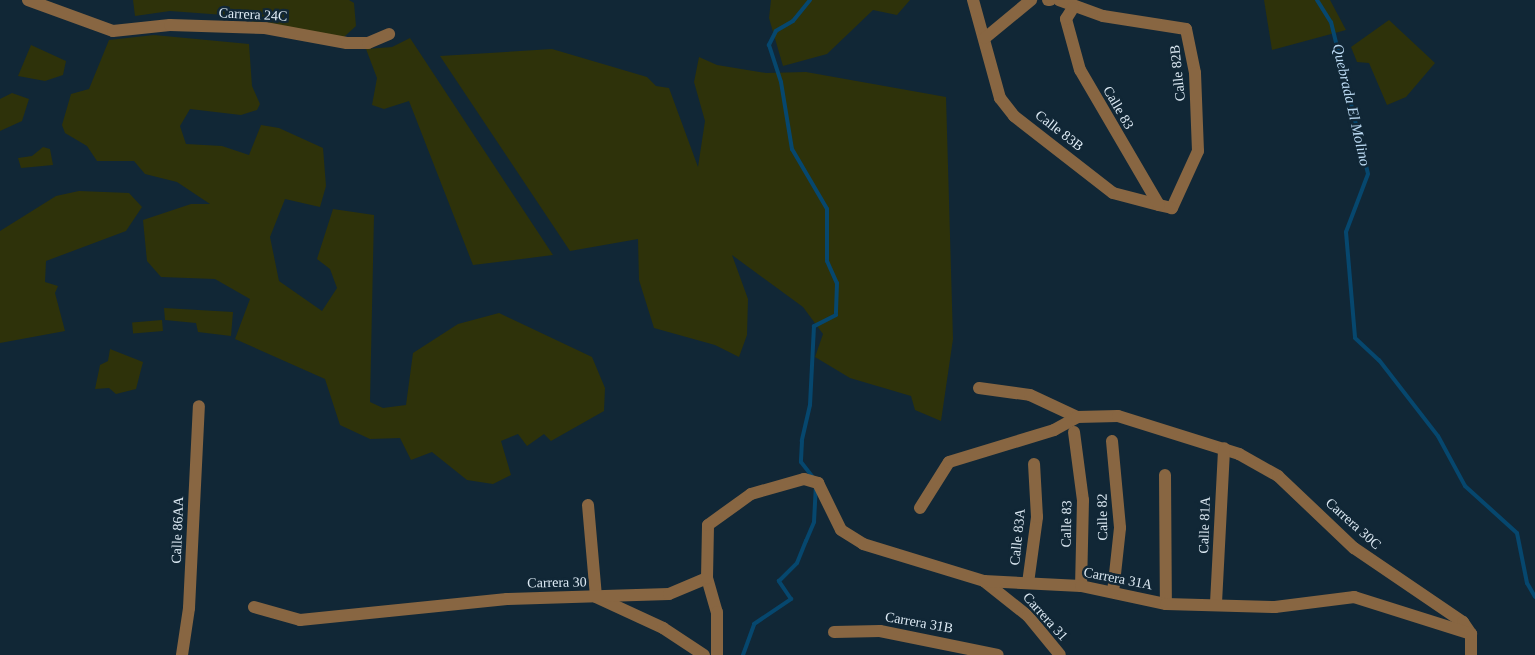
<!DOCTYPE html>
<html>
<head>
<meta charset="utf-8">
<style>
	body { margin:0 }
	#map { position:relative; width:1535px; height:655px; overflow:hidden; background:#112736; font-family:"Times New Roman",serif }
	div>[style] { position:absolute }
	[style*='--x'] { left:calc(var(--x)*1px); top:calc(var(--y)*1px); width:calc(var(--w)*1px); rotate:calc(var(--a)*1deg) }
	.green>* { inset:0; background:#2e320a; transform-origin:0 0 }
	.stream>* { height:4px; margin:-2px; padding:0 2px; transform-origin:2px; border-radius:2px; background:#06476e }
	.minor>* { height:12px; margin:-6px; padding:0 6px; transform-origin:6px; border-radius:6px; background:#886642 }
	span { translate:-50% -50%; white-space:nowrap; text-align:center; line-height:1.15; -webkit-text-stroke:5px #112736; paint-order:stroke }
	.street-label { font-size:14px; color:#ddeaf4 }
	.water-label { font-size:15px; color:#bad9f2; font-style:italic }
</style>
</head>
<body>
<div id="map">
	<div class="green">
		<div style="clip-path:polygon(133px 0,349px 0,354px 3px,356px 26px,344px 37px,252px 23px,251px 17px,170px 11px,135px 16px)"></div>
		<div style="clip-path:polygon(771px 0,910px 0,897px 15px,873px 10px,827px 54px,783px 66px,769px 18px)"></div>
		<div style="clip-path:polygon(1264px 0,1330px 0,1346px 30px,1272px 50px)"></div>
		<div style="clip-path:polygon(1389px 20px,1435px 63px,1406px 97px,1387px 105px,1369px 63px,1357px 62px,1351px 47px)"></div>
		<div style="clip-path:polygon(154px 35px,249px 44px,252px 86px,260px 104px,257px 110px,241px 115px,190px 109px,180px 126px,186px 144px,222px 146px,249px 155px,261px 125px,279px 128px,323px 148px,326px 186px,320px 207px,285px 199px,270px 237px,279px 281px,322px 311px,337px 288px,330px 269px,317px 259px,333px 209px,374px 215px,370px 402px,383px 408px,406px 405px,413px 353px,458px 324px,499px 313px,592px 357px,605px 388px,604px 411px,551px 441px,544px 434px,527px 446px,518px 434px,501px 441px,511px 475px,493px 484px,467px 480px,432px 452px,411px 460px,400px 438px,370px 439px,340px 425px,325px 379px,235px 339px,250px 299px,215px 279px,161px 277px,147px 261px,143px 220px,191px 204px,210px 204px,177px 182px,145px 174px,134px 161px,97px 161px,87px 146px,65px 133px,62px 125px,71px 94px,89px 89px,109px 40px)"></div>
		<div style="clip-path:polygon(410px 38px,553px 255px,473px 265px,409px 101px,384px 109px,372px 105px,377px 78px,366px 49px,392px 47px)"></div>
		<div style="clip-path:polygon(31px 45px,66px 61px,63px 75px,45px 81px,18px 76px)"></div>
		<div style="clip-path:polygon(552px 49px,647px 77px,656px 86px,669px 88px,698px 167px,705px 121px,694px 82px,699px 57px,717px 65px,766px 73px,806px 72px,946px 97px,953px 339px,941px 421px,915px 410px,911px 396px,850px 378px,815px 357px,823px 334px,803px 307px,732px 255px,748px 299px,747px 335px,739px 357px,715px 345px,654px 328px,639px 280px,638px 239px,570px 251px,440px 56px)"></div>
		<div style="clip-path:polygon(12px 93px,29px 99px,22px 121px,0 131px,0 99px)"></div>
		<div style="clip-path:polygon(43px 147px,50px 149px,53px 165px,21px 168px,18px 158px,32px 156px)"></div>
		<div style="clip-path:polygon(79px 191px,129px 193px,142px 207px,126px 231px,46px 261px,45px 282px,58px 286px,55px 293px,65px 331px,0 343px,0 231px,56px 196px)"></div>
		<div style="clip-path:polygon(164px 308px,233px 312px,231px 336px,198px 332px,196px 323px,165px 320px)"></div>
		<div style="left:162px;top:320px;width:11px;height:30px;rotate:85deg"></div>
		<div style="clip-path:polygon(110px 349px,143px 362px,136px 389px,116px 394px,109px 388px,95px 389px,100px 365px,108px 361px)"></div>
	</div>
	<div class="stream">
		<div style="--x:810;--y:0;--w:27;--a:129"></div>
		<div style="--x:793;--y:21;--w:20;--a:150"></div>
		<div style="--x:776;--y:31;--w:16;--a:117"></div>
		<div style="--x:769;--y:45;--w:39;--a:72"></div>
		<div style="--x:781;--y:82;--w:68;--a:80.7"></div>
		<div style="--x:792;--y:149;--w:69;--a:59.7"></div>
		<div style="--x:827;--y:209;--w:52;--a:90"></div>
		<div style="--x:827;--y:261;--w:24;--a:66"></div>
		<div style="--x:837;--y:283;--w:32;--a:92"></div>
		<div style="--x:836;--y:315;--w:25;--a:153"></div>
		<div style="--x:814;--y:326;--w:79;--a:92.9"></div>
		<div style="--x:810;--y:405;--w:37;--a:103"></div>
		<div style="--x:802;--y:441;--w:21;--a:93"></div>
		<div style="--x:801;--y:462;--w:23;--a:52"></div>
		<div style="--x:1317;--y:0;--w:26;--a:58"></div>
		<div style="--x:1331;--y:22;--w:156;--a:76.3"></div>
		<div style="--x:1368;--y:174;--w:62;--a:110.8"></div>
		<div style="--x:1346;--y:232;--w:106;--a:85.1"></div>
		<div style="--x:1355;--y:338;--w:33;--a:43"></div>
		<div style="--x:1379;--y:360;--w:96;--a:52.2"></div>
		<div style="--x:1438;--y:436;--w:57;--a:61.6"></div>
		<div style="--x:1465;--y:486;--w:70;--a:42.1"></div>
		<div style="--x:1517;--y:533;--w:51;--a:78.7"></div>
		<div style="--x:1527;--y:583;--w:16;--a:60"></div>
		<div style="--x:743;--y:655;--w:33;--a:-70"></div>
		<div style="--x:754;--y:624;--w:45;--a:-34"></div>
		<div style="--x:791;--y:599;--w:22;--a:-124"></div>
		<div style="--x:779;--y:581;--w:25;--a:-45"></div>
		<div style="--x:797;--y:563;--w:24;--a:-68"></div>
		<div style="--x:806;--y:541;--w:21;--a:-67"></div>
		<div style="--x:814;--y:522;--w:33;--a:-87"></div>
	</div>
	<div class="minor">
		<div style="--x:28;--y:0;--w:90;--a:20"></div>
		<div style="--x:113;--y:31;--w:57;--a:-6"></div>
		<div style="--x:170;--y:25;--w:95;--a:1.8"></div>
		<div style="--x:265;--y:28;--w:83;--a:10.4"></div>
		<div style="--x:347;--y:43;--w:21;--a:0"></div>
		<div style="--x:368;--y:43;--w:23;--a:-23"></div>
		<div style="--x:973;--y:0;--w:102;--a:74.6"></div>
		<div style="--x:1000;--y:98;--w:23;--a:52"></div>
		<div style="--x:1014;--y:116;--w:125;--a:37.9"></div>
		<div style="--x:1113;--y:193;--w:48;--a:14.6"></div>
		<div style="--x:1048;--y:0;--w:2;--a:0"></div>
		<div style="--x:1059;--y:0;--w:47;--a:20"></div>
		<div style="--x:1103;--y:16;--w:84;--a:8.9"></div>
		<div style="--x:1186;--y:29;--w:45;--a:78.4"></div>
		<div style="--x:1195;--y:73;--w:78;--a:87.8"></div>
		<div style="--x:1198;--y:151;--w:63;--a:114.5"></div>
		<div style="--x:1172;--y:208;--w:13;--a:-167"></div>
		<div style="--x:1159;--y:205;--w:156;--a:-120.3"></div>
		<div style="--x:1080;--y:70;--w:53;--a:-105.4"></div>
		<div style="--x:1066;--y:19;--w:13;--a:-58"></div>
		<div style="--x:985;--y:38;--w:60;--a:-39.6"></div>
		<div style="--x:979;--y:388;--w:51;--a:7.8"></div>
		<div style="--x:1030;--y:395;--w:52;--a:25.1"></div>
		<div style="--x:1074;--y:432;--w:69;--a:82.5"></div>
		<div style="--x:1083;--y:500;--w:86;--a:91.3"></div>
		<div style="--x:1112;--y:441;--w:87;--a:84.7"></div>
		<div style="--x:1120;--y:528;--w:64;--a:96.2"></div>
		<div style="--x:1165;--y:475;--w:129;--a:89.6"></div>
		<div style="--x:588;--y:505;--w:92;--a:85"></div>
		<div style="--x:596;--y:597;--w:74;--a:24.8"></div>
		<div style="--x:663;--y:628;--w:49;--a:33.4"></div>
		<div style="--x:920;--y:508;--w:54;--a:-57.8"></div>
		<div style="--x:949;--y:462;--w:110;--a:-16.9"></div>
		<div style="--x:1054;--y:430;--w:26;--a:-29"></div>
		<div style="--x:1077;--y:417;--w:41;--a:-1.4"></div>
		<div style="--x:1118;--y:416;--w:127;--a:17.4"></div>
		<div style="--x:1239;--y:454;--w:45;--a:29.4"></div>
		<div style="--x:1278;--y:476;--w:105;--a:43.5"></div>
		<div style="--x:1354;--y:548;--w:132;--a:34.2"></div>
		<div style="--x:1463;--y:622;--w:14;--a:56"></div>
		<div style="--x:1471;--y:634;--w:21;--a:90"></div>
		<div style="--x:707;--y:578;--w:35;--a:74"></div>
		<div style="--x:717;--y:612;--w:43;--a:90"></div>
		<div style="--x:984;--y:581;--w:56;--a:38.5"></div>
		<div style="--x:1028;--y:616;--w:50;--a:50.6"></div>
		<div style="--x:1028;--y:583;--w:67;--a:-82.2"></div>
		<div style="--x:1037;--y:517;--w:53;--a:-93.2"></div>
		<div style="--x:1216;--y:603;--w:155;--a:-87"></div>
		<div style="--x:254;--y:607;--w:48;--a:15.8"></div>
		<div style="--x:300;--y:620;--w:208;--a:-5.8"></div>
		<div style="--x:507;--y:599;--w:162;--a:-1.8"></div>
		<div style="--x:669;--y:594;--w:41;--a:-22.8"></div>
		<div style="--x:707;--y:578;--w:53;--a:-88.9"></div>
		<div style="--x:708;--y:525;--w:53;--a:-35.8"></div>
		<div style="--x:751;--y:494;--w:55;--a:-15.8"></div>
		<div style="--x:804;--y:479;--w:15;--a:16"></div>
		<div style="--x:818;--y:483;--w:52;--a:63.9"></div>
		<div style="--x:841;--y:530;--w:26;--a:32"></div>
		<div style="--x:863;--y:544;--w:127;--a:17"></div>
		<div style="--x:984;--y:581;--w:97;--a:3"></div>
		<div style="--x:1081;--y:586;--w:87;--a:12"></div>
		<div style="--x:1166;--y:604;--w:109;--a:1.6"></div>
		<div style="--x:1275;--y:607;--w:80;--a:-7.2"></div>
		<div style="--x:1354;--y:597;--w:123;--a:17.5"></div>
		<div style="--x:834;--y:632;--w:46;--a:-1.2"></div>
		<div style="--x:880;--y:631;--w:120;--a:11.5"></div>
		<div style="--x:182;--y:655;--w:48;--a:-81.5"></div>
		<div style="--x:189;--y:608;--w:202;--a:-87.2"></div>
	</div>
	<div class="street-label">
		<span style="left:253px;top:15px;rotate:3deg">Carrera 24C</span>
		<span style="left:1178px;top:73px;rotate:-96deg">Calle 82B</span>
		<span style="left:1118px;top:108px;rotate:60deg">Calle 83</span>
		<span style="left:1059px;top:131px;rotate:38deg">Calle 83B</span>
		<span style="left:1103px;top:517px;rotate:-91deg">Calle 82</span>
		<span style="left:1067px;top:524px;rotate:-89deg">Calle 83</span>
		<span style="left:1353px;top:524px;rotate:42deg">Carrera 30C</span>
		<span style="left:1205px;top:525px;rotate:-88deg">Calle 81A</span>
		<span style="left:178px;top:530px;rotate:-88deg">Calle 86AA</span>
		<span style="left:1018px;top:537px;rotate:-84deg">Calle 83A</span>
		<span style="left:1118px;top:579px;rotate:11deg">Carrera 31A</span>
		<span style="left:557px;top:583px;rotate:-1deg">Carrera 30</span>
		<span style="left:1045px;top:617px;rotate:48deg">Carrera 31</span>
		<span style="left:919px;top:623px;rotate:10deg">Carrera 31B</span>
	</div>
	<div class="water-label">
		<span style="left:1351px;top:105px;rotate:77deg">Quebrada El Molino</span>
	</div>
</div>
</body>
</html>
